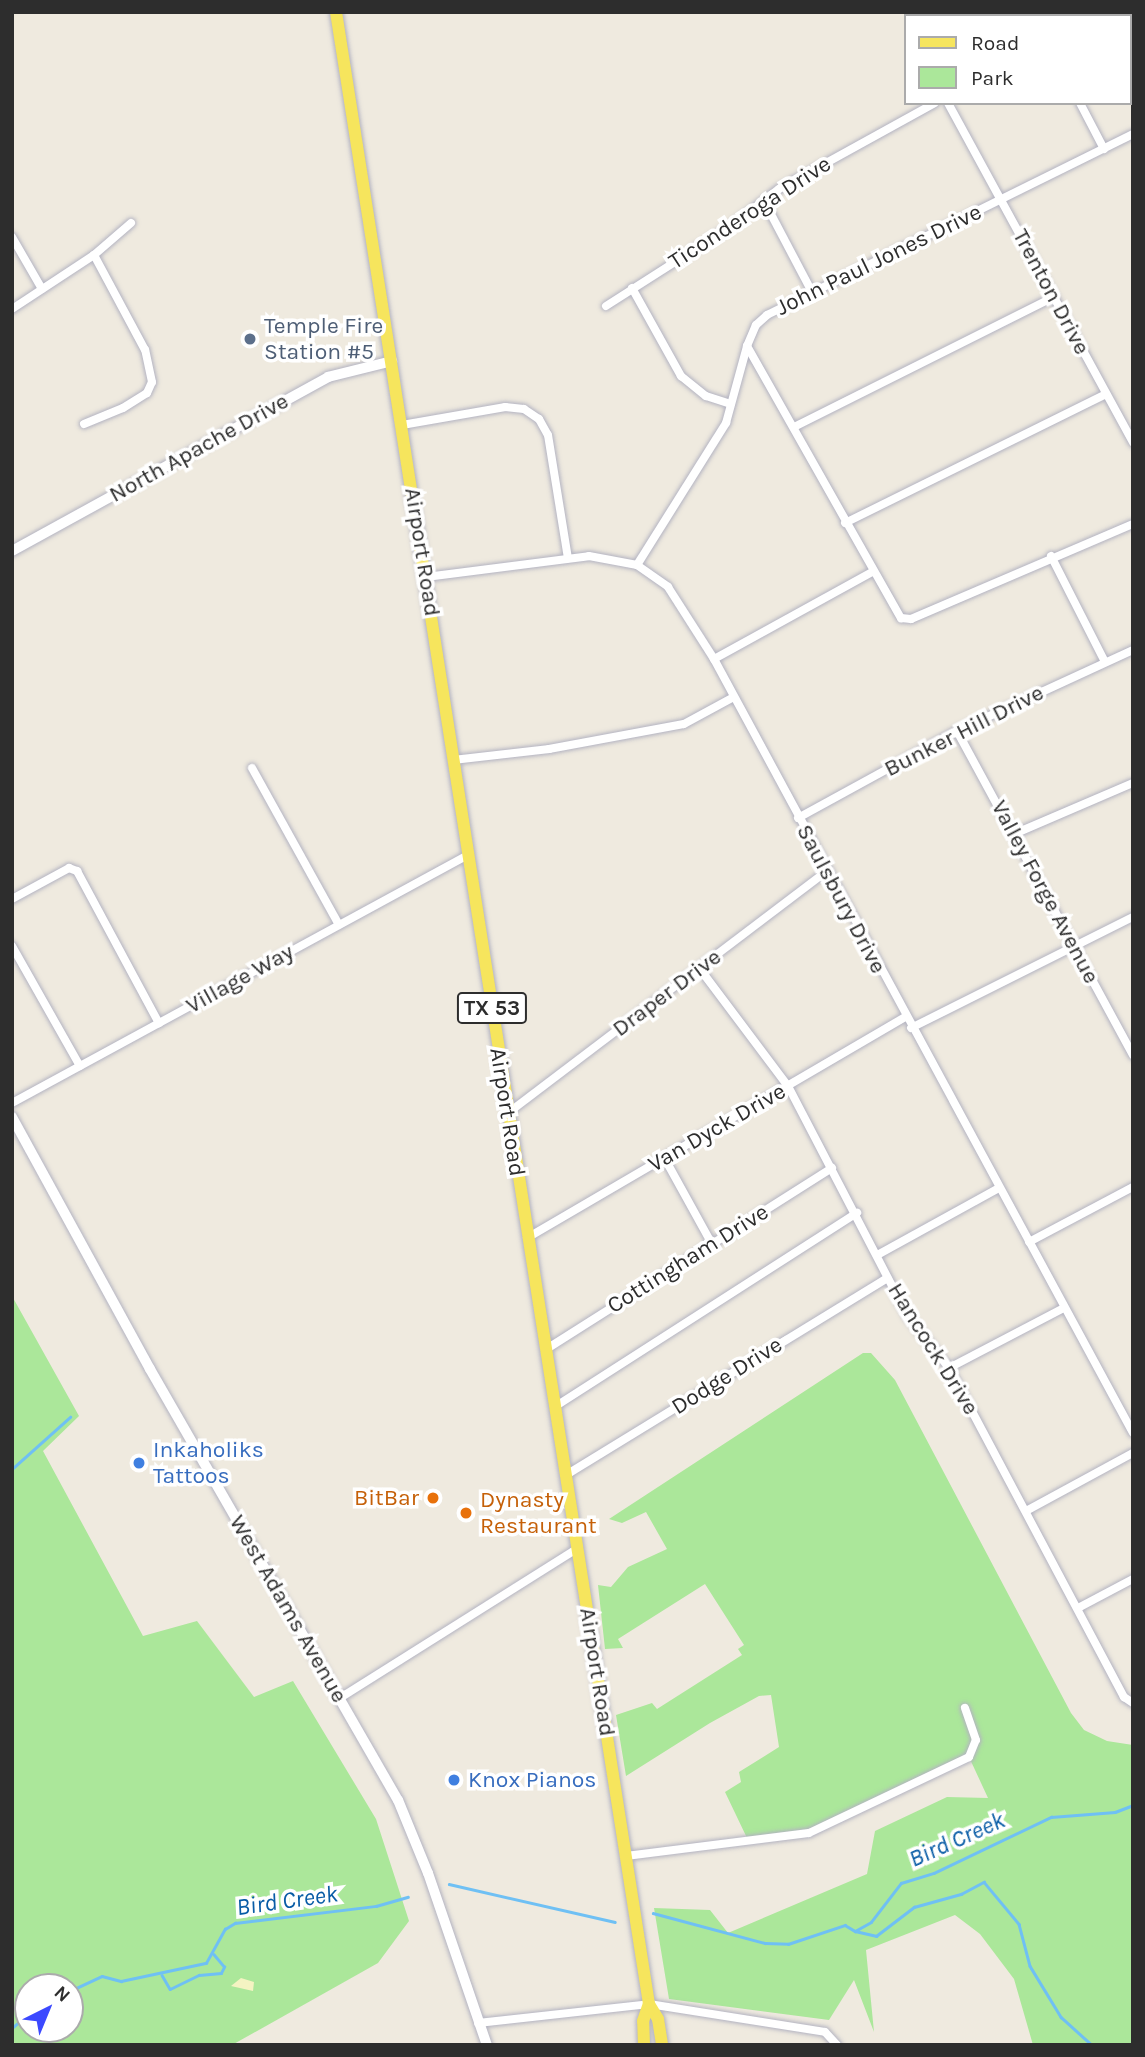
<!DOCTYPE html>
<html>
<head>
<meta charset="utf-8">
<style>
	body { margin:0 }
	#map { position:relative; width:1145px; height:2057px; overflow:hidden; background:#efeadf; font-family:Karla,sans-serif }
	div>[style] { position:absolute }
	[style*='--x'] { left:calc(var(--x)*1px); top:calc(var(--y)*1px); width:calc(var(--w)*1px); rotate:calc(var(--a)*1deg) }
	.green>* { inset:0; background:#abe79a }
	.sand>* { inset:0; background:#f4f3c2 }
	.stream>* { height:2.5px; margin:-1.25px; padding:0 1.25px; transform-origin:1.25px; border-radius:1.25px; background:#6fc0f4 }
	.roads { filter:drop-shadow(0 0 2px #b3b3c1) drop-shadow(0 0 2px #b3b3c1) }
	.minor>* { height:8px; margin:-4px; padding:0 4px; transform-origin:4px; border-radius:4px; background:#fff }
	.tertiary>* { height:10px; margin:-5px; padding:0 5px; transform-origin:5px; border-radius:5px; background:#fff }
	.secondary>* { height:10px; margin:-5px; padding:0 5px; transform-origin:5px; border-radius:5px; background:#fff }
	.primary>* { height:12px; margin:-6px; padding:0 6px; transform-origin:6px; border-radius:6px; background:#f6e55d }
	.dots>* { width:19px; height:19px; translate:-50% -50%; box-sizing:border-box; border:4px solid #fff; border-radius:50% }
	span { translate:-50% -50%; white-space:nowrap; text-align:center; line-height:1.15; -webkit-text-stroke:7px #fff; paint-order:stroke }
	.shield-label span { padding:2px 5px; background:#fff; border:2px solid; border-radius:5px; -webkit-text-stroke-width:0 }
	.shield-label { font-size:21px; color:#2d2d2d; font-weight:700 }
	.street-label { font-size:23px; color:#2d2d2d }
	.service-label { font-size:23px; color:#4e5e75 }
	.left { translate:0 -50%; text-align:left }
	.shop-label { font-size:23px; color:#366cbe }
	.food-label { font-size:23px; color:#c56008 }
	.right { translate:-100% -50%; text-align:right }
	.water-label { font-size:24px; color:#085ca6; font-style:italic }
	.frame { position:absolute; inset:0; border:14px solid #2d2d2d; pointer-events:none }
	.legend { position:absolute; left:904px; top:14px; width:228px; height:91px; box-sizing:border-box; background:#fff; border:2px solid #ababab; margin:0; padding:9px 12px; list-style:none; font-size:21px; color:#2d2d2d }
	.legend li { display:flex; align-items:center; gap:14px; height:35px }
	.legend b { width:35px; border:2px solid #ababab }
	.north { position:absolute; left:14px; top:1973px; width:70px; height:70px; box-sizing:border-box; background:#fff; border:2px solid #ababab; border-radius:50%; rotate:43deg; font-size:19px; font-weight:700; line-height:28px; text-align:center; color:#2d2d2d }
	.north::after { content:''; display:block; margin:auto; width:24px; height:32px; background:#3c49ff; clip-path:polygon(50% 0,100% 100%,50% 72%,0 100%) }
</style>
</head>
<body>
<div id="map">
	<div class="green">
		<div style="clip-path:polygon(evenodd,12px 1296px,79px 1416px,43px 1451px,143px 1636px,197px 1621px,254px 1697px,293px 1681px,376px 1819px,409px 1921px,378px 1963px,232px 2045px,12px 2045px,12px 1296px,28px 1987px,70px 1987px,70px 2029px,28px 2029px,28px 1987px)"></div>
		<div style="clip-path:polygon(863px 1353px,871px 1353px,895px 1380px,1071px 1713px,1084px 1730px,1107px 1741px,1133px 1745px,1133px 2045px,1033px 2045px,1014px 1979px,980px 1934px,955px 1915px,866px 1950px,874px 2032px,854px 1980px,829px 2020px,669px 1999px,654px 1908px,710px 1910px,728px 1933px,867px 1874px,875px 1831px,947px 1797px,988px 1798px,969px 1757px,809px 1833px,747px 1838px,725px 1792px,741px 1782px,739px 1772px,779px 1747px,771px 1695px,759px 1696px,710px 1723px,626px 1776px,616px 1715px,652px 1703px,657px 1709px,742px 1655px,738px 1649px,744px 1645px,705px 1584px,618px 1639px,623px 1648px,605px 1649px,598px 1585px,611px 1587px,628px 1567px,667px 1549px,646px 1512px,622px 1523px,609px 1519px)"></div>
	</div>
	<div class="sand">
		<div style="clip-path:polygon(241px 1978px,254px 1982px,253px 1991px,231px 1986px)"></div>
	</div>
	<div class="stream">
		<div style="--x:12;--y:1469;--w:78;--a:-41.9"></div>
		<div style="--x:449;--y:1884;--w:170;--a:12.9"></div>
		<div style="--x:653;--y:1913;--w:116;--a:15"></div>
		<div style="--x:765;--y:1943;--w:23;--a:2"></div>
		<div style="--x:788;--y:1944;--w:60;--a:-18.4"></div>
		<div style="--x:845;--y:1925;--w:12;--a:31"></div>
		<div style="--x:855;--y:1931;--w:18;--a:-29"></div>
		<div style="--x:871;--y:1922;--w:49;--a:-52.4"></div>
		<div style="--x:901;--y:1883;--w:34;--a:-17"></div>
		<div style="--x:934;--y:1873;--w:130;--a:-25.6"></div>
		<div style="--x:1051;--y:1817;--w:64;--a:-4.5"></div>
		<div style="--x:1115;--y:1812;--w:19;--a:-21"></div>
		<div style="--x:855;--y:1931;--w:22;--a:13"></div>
		<div style="--x:876;--y:1936;--w:48;--a:-37.3"></div>
		<div style="--x:914;--y:1907;--w:49;--a:-15.5"></div>
		<div style="--x:961;--y:1894;--w:26;--a:-28"></div>
		<div style="--x:984;--y:1882;--w:55;--a:50.2"></div>
		<div style="--x:1019;--y:1924;--w:43;--a:75.3"></div>
		<div style="--x:1030;--y:1966;--w:60;--a:58.7"></div>
		<div style="--x:1061;--y:2017;--w:42;--a:42.1"></div>
		<div style="--x:162;--y:1975;--w:16;--a:60"></div>
		<div style="--x:170;--y:1989;--w:32;--a:-26"></div>
		<div style="--x:199;--y:1975;--w:22;--a:-5"></div>
		<div style="--x:221;--y:1973;--w:7;--a:-63"></div>
		<div style="--x:224;--y:1967;--w:16;--a:-130"></div>
		<div style="--x:70;--y:1991;--w:35;--a:-25"></div>
		<div style="--x:102;--y:1976;--w:20;--a:15"></div>
		<div style="--x:121;--y:1981;--w:87;--a:-12"></div>
		<div style="--x:206;--y:1963;--w:39;--a:-61"></div>
		<div style="--x:225;--y:1929;--w:12;--a:-31"></div>
		<div style="--x:235;--y:1923;--w:142;--a:-6.9"></div>
		<div style="--x:376;--y:1906;--w:33;--a:-16"></div>
		<div style="--x:12;--y:2028;--w:21;--a:-41"></div>
	</div>
	<div class="roads">
		<div class="minor">
			<div style="--x:1031;--y:12;--w:4;--a:63"></div>
			<div style="--x:1129;--y:63;--w:4;--a:-27"></div>
			<div style="--x:948;--y:103;--w:387;--a:61.4"></div>
			<div style="--x:1080;--y:103;--w:52;--a:62.4"></div>
			<div style="--x:764;--y:201;--w:103;--a:62.2"></div>
			<div style="--x:12;--y:237;--w:60;--a:60"></div>
			<div style="--x:632;--y:288;--w:101;--a:60.9"></div>
			<div style="--x:681;--y:376;--w:32;--a:39"></div>
			<div style="--x:706;--y:396;--w:26;--a:18"></div>
			<div style="--x:606;--y:306;--w:148;--a:-32.6"></div>
			<div style="--x:731;--y:226;--w:61;--a:-37.6"></div>
			<div style="--x:779;--y:189;--w:178;--a:-28.9"></div>
			<div style="--x:12;--y:309;--w:98;--a:-33.4"></div>
			<div style="--x:94;--y:255;--w:49;--a:-40.9"></div>
			<div style="--x:747;--y:346;--w:313;--a:60.5"></div>
			<div style="--x:901;--y:618;--w:10;--a:6"></div>
			<div style="--x:911;--y:619;--w:241;--a:-23.2"></div>
			<div style="--x:84;--y:424;--w:42;--a:-22.3"></div>
			<div style="--x:123;--y:408;--w:28;--a:-32"></div>
			<div style="--x:147;--y:393;--w:12;--a:-66"></div>
			<div style="--x:152;--y:382;--w:33;--a:-102"></div>
			<div style="--x:145;--y:350;--w:108;--a:-118.2"></div>
			<div style="--x:402;--y:425;--w:105;--a:-9.9"></div>
			<div style="--x:505;--y:407;--w:19;--a:6"></div>
			<div style="--x:524;--y:409;--w:18;--a:34"></div>
			<div style="--x:539;--y:419;--w:18;--a:61"></div>
			<div style="--x:548;--y:435;--w:125;--a:80.8"></div>
			<div style="--x:794;--y:427;--w:291;--a:-26.6"></div>
			<div style="--x:845;--y:523;--w:291;--a:-26.3"></div>
			<div style="--x:1051;--y:556;--w:119;--a:63"></div>
			<div style="--x:637;--y:565;--w:168;--a:-57.9"></div>
			<div style="--x:726;--y:423;--w:80;--a:-74.7"></div>
			<div style="--x:747;--y:346;--w:23;--a:-67"></div>
			<div style="--x:756;--y:325;--w:15;--a:-42"></div>
			<div style="--x:767;--y:315;--w:408;--a:-26.3"></div>
			<div style="--x:426;--y:577;--w:164;--a:-7.3"></div>
			<div style="--x:589;--y:556;--w:49;--a:10.6"></div>
			<div style="--x:637;--y:565;--w:38;--a:35"></div>
			<div style="--x:668;--y:587;--w:85;--a:57.4"></div>
			<div style="--x:714;--y:659;--w:880;--a:61.57"></div>
			<div style="--x:714;--y:659;--w:180;--a:-28.8"></div>
			<div style="--x:957;--y:731;--w:369;--a:61.5"></div>
			<div style="--x:453;--y:760;--w:97;--a:-6.5"></div>
			<div style="--x:549;--y:749;--w:137;--a:-10.5"></div>
			<div style="--x:684;--y:724;--w:55;--a:-28.4"></div>
			<div style="--x:252;--y:768;--w:179;--a:61"></div>
			<div style="--x:798;--y:818;--w:181;--a:-28.7"></div>
			<div style="--x:957;--y:731;--w:194;--a:-24.7"></div>
			<div style="--x:1014;--y:834;--w:129;--a:-23.2"></div>
			<div style="--x:12;--y:899;--w:65;--a:-28.5"></div>
			<div style="--x:69;--y:868;--w:9;--a:21"></div>
			<div style="--x:77;--y:871;--w:173;--a:61.7"></div>
			<div style="--x:12;--y:946;--w:138;--a:60.5"></div>
			<div style="--x:700;--y:969;--w:146;--a:53.1"></div>
			<div style="--x:788;--y:1086;--w:258;--a:62.5"></div>
			<div style="--x:907;--y:1315;--w:68;--a:51.6"></div>
			<div style="--x:949;--y:1368;--w:373;--a:62"></div>
			<div style="--x:1124;--y:1697;--w:11;--a:34"></div>
			<div style="--x:911;--y:1028;--w:248;--a:-26.6"></div>
			<div style="--x:12;--y:1103;--w:519;--a:-28.54"></div>
			<div style="--x:508;--y:1113;--w:399;--a:-37.2"></div>
			<div style="--x:665;--y:1159;--w:97;--a:61.1"></div>
			<div style="--x:527;--y:1238;--w:438;--a:-30.3"></div>
			<div style="--x:1029;--y:1242;--w:118;--a:-27.9"></div>
			<div style="--x:879;--y:1254;--w:137;--a:-28.8"></div>
			<div style="--x:545;--y:1350;--w:340;--a:-32.4"></div>
			<div style="--x:949;--y:1368;--w:130;--a:-27.6"></div>
			<div style="--x:556;--y:1406;--w:358;--a:-32.7"></div>
			<div style="--x:566;--y:1475;--w:377;--a:-31.5"></div>
			<div style="--x:1026;--y:1511;--w:122;--a:-28.5"></div>
			<div style="--x:1078;--y:1608;--w:62;--a:-27.8"></div>
			<div style="--x:340;--y:1698;--w:281;--a:-32.2"></div>
			<div style="--x:626;--y:1856;--w:184;--a:-7.2"></div>
			<div style="--x:809;--y:1833;--w:177;--a:-25.4"></div>
			<div style="--x:969;--y:1757;--w:18;--a:-68"></div>
			<div style="--x:976;--y:1740;--w:34;--a:-109"></div>
			<div style="--x:478;--y:2023;--w:172;--a:-6.3"></div>
			<div style="--x:649;--y:2004;--w:178;--a:9"></div>
			<div style="--x:825;--y:2032;--w:18;--a:47"></div>
		</div>
		<div class="tertiary">
			<div style="--x:12;--y:551;--w:361;--a:-28.8"></div>
			<div style="--x:328;--y:377;--w:66;--a:-14"></div>
		</div>
		<div class="secondary">
			<div style="--x:12;--y:1117;--w:287;--a:61.3"></div>
			<div style="--x:150;--y:1369;--w:497;--a:60.1"></div>
			<div style="--x:398;--y:1800;--w:79;--a:67.7"></div>
			<div style="--x:428;--y:1873;--w:182;--a:71.1"></div>
		</div>
		<div class="primary">
			<div style="--x:336;--y:12;--w:2016;--a:81.07"></div>
			<div style="--x:649;--y:2004;--w:17;--a:59"></div>
			<div style="--x:658;--y:2019;--w:26;--a:81"></div>
			<div style="--x:644;--y:2045;--w:24;--a:-92"></div>
			<div style="--x:643;--y:2021;--w:18;--a:-71"></div>
		</div>
	</div>
	<div class="dots">
		<div style="left:250px;top:339px;background:#5c6f8a"></div>
		<div style="left:139px;top:1463px;background:#3f7fe0"></div>
		<div style="left:433px;top:1498px;background:#e8710a"></div>
		<div style="left:466px;top:1513px;background:#e8710a"></div>
		<div style="left:454px;top:1780px;background:#3f7fe0"></div>
	</div>
	<div class="shield-label">
		<span style="left:492px;top:1008px">TX 53</span>
	</div>
	<div class="street-label">
		<span style="left:750px;top:213px;rotate:-33deg">Ticonderoga Drive</span>
		<span style="left:879px;top:260px;rotate:-26deg">John Paul Jones Drive</span>
		<span style="left:1051px;top:292px;rotate:62deg">Trenton Drive</span>
		<span style="left:199px;top:448px;rotate:-29deg">North Apache Drive</span>
		<span style="left:422px;top:552px;rotate:81deg">Airport Road</span>
		<span style="left:964px;top:731px;rotate:-27deg">Bunker Hill Drive</span>
		<span style="left:1045px;top:892px;rotate:62deg">Valley Forge Avenue</span>
		<span style="left:841px;top:899px;rotate:62deg">Saulsbury Drive</span>
		<span style="left:240px;top:979px;rotate:-29deg">Village Way</span>
		<span style="left:667px;top:993px;rotate:-37deg">Draper Drive</span>
		<span style="left:507px;top:1112px;rotate:81deg">Airport Road</span>
		<span style="left:717px;top:1128px;rotate:-30deg">Van Dyck Drive</span>
		<span style="left:688px;top:1259px;rotate:-32deg">Cottingham Drive</span>
		<span style="left:933px;top:1349px;rotate:58deg">Hancock Drive</span>
		<span style="left:727px;top:1376px;rotate:-32deg">Dodge Drive</span>
		<span style="left:288px;top:1609px;rotate:60deg">West Adams Avenue</span>
		<span style="left:597px;top:1672px;rotate:81deg">Airport Road</span>
	</div>
	<div class="service-label">
		<span class="left" style="left:264px;top:339px">Temple Fire<br>Station #5</span>
	</div>
	<div class="shop-label">
		<span class="left" style="left:153px;top:1463px">Inkaholiks<br>Tattoos</span>
		<span class="left" style="left:468px;top:1780px">Knox Pianos</span>
	</div>
	<div class="food-label">
		<span class="right" style="left:419px;top:1498px">BitBar</span>
		<span class="left" style="left:480px;top:1513px">Dynasty<br>Restaurant</span>
	</div>
	<div class="water-label">
		<span style="left:957px;top:1840px;rotate:-24deg">Bird Creek</span>
		<span style="left:287px;top:1901px;rotate:-8deg">Bird Creek</span>
	</div>
	<div class="frame"></div>
	<ul class="legend">
	<li><b style="height:9px;background:#f6e55d"></b>Road</li>
	<li><b style="height:19px;background:#abe79a"></b>Park</li>
	</ul>
	<div class="north">N</div>
</div>
</body>
</html>
